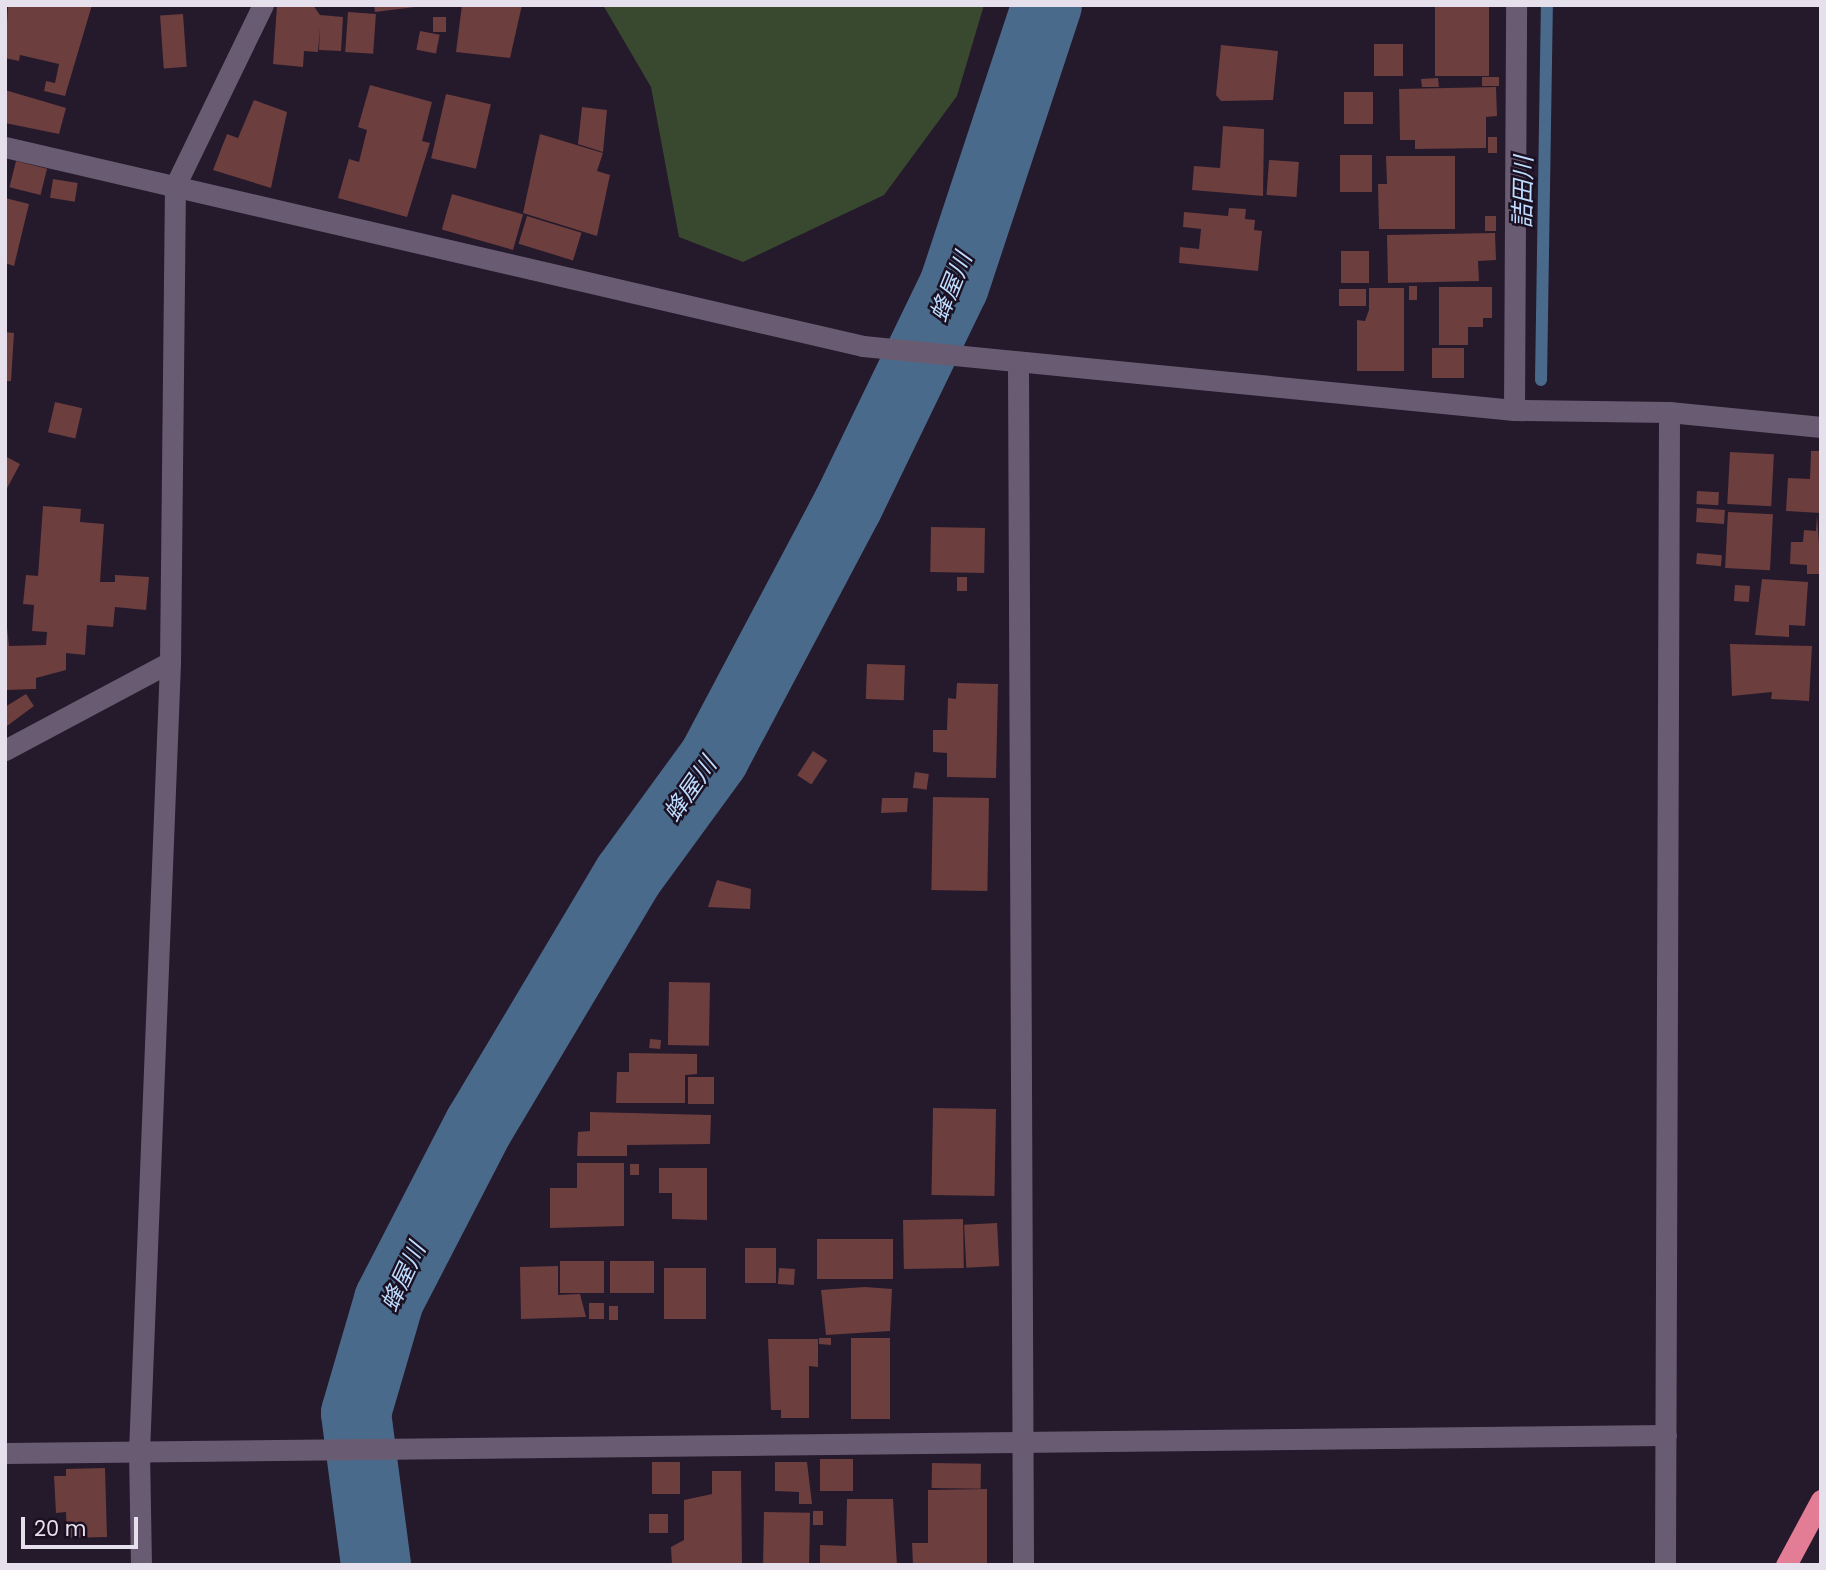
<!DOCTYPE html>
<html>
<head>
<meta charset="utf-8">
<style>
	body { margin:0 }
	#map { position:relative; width:1826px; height:1570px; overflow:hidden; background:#25192c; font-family:Poppins,"Noto Sans JP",sans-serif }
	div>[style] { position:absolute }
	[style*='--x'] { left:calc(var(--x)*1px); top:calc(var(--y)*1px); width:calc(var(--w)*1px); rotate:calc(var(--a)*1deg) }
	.green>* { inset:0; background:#39492f }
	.stream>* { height:12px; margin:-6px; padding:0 6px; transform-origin:6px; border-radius:6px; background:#4a6a8b }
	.river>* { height:70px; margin:-35px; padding:0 35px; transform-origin:35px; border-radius:35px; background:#4a6a8b }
	.building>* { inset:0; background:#6c3e3e; transform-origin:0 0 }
	.minor>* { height:21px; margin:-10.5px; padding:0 10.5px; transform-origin:10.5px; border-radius:10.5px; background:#695c72 }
	.highway>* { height:21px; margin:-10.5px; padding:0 10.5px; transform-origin:10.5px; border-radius:10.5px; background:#e37d95 }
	span { translate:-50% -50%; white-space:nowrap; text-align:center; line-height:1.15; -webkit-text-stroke:5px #1b1022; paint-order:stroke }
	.water-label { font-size:24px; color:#beddfe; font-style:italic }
	.frame { position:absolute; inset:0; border:7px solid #e6dfec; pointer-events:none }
	.scale { position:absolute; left:21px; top:1517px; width:117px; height:32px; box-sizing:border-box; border:4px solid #e6dfec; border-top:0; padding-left:9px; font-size:21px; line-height:24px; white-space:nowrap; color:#e6dfec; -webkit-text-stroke:5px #1b1022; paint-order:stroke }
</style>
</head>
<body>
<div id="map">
	<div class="green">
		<div style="clip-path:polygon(603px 5px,984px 5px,957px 96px,884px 195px,743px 262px,679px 237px,651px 87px)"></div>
	</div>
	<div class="stream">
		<div style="--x:1541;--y:380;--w:375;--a:-89.1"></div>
	</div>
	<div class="river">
		<div style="--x:376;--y:1565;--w:153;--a:-97.5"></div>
		<div style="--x:356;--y:1413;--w:118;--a:-73.7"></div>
		<div style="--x:389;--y:1300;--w:196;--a:-62.7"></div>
		<div style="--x:479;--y:1126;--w:291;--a:-59.2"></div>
		<div style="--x:628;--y:876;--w:146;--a:-53.9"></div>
		<div style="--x:714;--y:758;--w:286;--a:-62.1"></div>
		<div style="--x:848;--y:505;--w:243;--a:-64.2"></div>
		<div style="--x:954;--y:286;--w:296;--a:-71.7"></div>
	</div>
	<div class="building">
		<div style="clip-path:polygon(8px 5px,92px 5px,65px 96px,44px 91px,46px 81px,55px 83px,59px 64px,20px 55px,19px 61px,5px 58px)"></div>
		<div style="clip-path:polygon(277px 5px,313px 5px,320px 15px,343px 17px,341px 51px,319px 50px,320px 28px,318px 52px,304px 51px,303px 67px,273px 64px)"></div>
		<div style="clip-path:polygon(374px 5px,415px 5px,415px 7px,375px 12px)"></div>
		<div style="clip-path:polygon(462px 5px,522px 5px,510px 58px,456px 52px)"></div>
		<div style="left:1435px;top:5px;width:54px;height:71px"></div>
		<div style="left:348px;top:12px;width:28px;height:40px;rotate:4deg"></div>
		<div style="left:183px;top:14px;width:53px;height:23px;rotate:86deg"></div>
		<div style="left:433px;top:17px;width:13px;height:15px"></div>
		<div style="left:420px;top:31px;width:20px;height:19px;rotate:11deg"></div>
		<div style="left:1374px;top:44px;width:29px;height:32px"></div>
		<div style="clip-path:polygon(1221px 45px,1278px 51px,1273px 100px,1221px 101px,1216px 95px)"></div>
		<div style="left:1499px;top:77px;width:9px;height:17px;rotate:90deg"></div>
		<div style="clip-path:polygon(1438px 78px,1439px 87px,1422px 87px,1421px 79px)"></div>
		<div style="clip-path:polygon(370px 85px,432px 102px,422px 141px,430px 143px,407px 217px,338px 198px,349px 159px,359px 162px,367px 130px,358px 127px)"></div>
		<div style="clip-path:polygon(1496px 87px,1497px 116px,1486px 117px,1486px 148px,1415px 149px,1415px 140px,1400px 140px,1399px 89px)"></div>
		<div style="clip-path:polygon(5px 90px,66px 108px,59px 134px,5px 123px)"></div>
		<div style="left:1344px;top:92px;width:29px;height:32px"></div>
		<div style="left:446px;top:94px;width:46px;height:66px;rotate:13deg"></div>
		<div style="clip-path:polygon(254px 100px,287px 112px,271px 188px,213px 170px,227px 134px,238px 138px)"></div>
		<div style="clip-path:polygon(582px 107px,607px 110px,603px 152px,578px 144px)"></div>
		<div style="clip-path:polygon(1223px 126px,1264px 129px,1263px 196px,1192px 190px,1194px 166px,1220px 168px)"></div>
		<div style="clip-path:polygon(540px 134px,603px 153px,597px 171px,610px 175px,597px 236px,523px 213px)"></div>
		<div style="left:1488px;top:137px;width:9px;height:16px"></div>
		<div style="left:1340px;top:155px;width:32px;height:37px"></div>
		<div style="clip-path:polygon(1386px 156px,1455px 156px,1455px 229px,1379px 229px,1378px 184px,1387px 184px)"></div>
		<div style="left:1269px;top:160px;width:30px;height:35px;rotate:4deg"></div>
		<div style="left:16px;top:161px;width:32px;height:27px;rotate:14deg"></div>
		<div style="left:53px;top:179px;width:25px;height:19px;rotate:9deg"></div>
		<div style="left:452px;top:194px;width:74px;height:37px;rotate:16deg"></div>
		<div style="clip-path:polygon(5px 198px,29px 204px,14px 266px,5px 263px)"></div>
		<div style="clip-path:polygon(1229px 208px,1246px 209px,1245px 219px,1255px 220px,1254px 230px,1262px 231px,1258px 271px,1179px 263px,1180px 247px,1199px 249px,1201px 229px,1183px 227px,1184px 212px,1228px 216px)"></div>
		<div style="left:527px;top:216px;width:57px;height:29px;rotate:17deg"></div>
		<div style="left:1485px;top:216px;width:11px;height:15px"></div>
		<div style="clip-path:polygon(1495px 233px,1496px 260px,1478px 261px,1479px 281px,1388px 283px,1387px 235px)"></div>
		<div style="left:1369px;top:251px;width:32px;height:28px;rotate:90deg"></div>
		<div style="left:1409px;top:286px;width:8px;height:14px"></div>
		<div style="clip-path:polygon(1439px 287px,1492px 287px,1492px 318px,1483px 318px,1483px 327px,1468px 327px,1468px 345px,1439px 345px)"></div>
		<div style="clip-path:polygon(1369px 288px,1404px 288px,1404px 371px,1357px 371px,1357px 320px,1365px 321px,1369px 310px)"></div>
		<div style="left:1339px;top:289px;width:27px;height:17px"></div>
		<div style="clip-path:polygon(5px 332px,14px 333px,11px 381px,5px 381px)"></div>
		<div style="left:1432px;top:348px;width:32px;height:30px"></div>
		<div style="left:55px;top:402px;width:28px;height:31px;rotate:13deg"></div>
		<div style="clip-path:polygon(1811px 451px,1821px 451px,1821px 513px,1786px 511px,1788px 478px,1810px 479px)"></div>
		<div style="left:1730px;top:452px;width:44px;height:52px;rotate:3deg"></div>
		<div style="clip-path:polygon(5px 456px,20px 464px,5px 492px)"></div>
		<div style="left:1697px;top:491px;width:22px;height:13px;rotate:3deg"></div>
		<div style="clip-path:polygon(43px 506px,81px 509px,80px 522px,104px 524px,100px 582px,115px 582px,115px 575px,149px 577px,146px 610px,115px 607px,113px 627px,87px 625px,85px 655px,66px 653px,66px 670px,36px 678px,36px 689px,5px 690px,5px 608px,9px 646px,46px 645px,47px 632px,32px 631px,34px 605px,23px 604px,26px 575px,38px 576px)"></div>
		<div style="left:1697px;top:508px;width:28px;height:14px;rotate:4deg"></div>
		<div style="left:1728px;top:512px;width:45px;height:56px;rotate:3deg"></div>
		<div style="clip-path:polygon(1817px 515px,1821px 574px,1807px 574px,1807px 565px,1790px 564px,1791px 542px,1803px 542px,1804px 530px,1816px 531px)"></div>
		<div style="left:931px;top:527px;width:54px;height:45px;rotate:1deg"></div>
		<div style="left:1697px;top:553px;width:25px;height:11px;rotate:5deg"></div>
		<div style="left:957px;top:577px;width:10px;height:14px"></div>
		<div style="clip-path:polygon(1762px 579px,1808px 582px,1805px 626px,1789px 625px,1789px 637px,1755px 635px)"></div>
		<div style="left:1735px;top:585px;width:15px;height:16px;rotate:4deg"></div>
		<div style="clip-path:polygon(1730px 644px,1812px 646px,1809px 701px,1771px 699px,1772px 692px,1732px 696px)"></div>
		<div style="left:867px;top:664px;width:38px;height:35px;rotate:2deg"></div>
		<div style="clip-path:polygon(957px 683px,998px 684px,996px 778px,947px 777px,947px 753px,933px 752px,933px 730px,947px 730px,948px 698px,956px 699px)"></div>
		<div style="clip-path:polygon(26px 694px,34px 706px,7px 726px,5px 707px)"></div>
		<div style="left:813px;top:751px;width:17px;height:29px;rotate:33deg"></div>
		<div style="left:915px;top:772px;width:14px;height:16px;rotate:8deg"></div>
		<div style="left:933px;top:797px;width:56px;height:93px;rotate:1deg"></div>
		<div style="clip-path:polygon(882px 798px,908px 798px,907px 812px,881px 813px)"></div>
		<div style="clip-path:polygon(717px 880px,751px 889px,750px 909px,708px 907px)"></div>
		<div style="left:669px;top:982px;width:41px;height:63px;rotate:1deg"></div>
		<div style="left:650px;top:1039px;width:11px;height:9px;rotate:5deg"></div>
		<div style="clip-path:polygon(629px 1053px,697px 1054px,697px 1074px,685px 1075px,685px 1103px,616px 1103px,617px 1072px,629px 1072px)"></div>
		<div style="left:714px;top:1077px;width:27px;height:26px;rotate:90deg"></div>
		<div style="left:933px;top:1108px;width:63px;height:87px;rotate:1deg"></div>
		<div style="clip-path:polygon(590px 1112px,711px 1115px,710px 1144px,627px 1145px,627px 1156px,577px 1156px,578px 1132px,590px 1131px)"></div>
		<div style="clip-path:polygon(577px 1163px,624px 1163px,624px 1226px,550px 1228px,550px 1188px,577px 1188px)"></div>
		<div style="left:630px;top:1164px;width:9px;height:11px"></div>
		<div style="clip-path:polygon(659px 1168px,707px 1168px,707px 1220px,672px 1219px,672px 1193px,659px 1193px)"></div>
		<div style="left:963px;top:1219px;width:49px;height:60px;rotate:89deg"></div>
		<div style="left:997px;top:1223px;width:43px;height:33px;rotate:87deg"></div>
		<div style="left:817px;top:1239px;width:76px;height:40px"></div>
		<div style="left:745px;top:1248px;width:31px;height:35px"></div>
		<div style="left:560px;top:1261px;width:44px;height:32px"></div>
		<div style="left:610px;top:1261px;width:44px;height:32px"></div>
		<div style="clip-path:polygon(558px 1266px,558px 1295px,580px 1294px,586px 1317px,521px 1319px,520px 1267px)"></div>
		<div style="left:664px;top:1268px;width:42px;height:51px"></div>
		<div style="left:779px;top:1268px;width:16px;height:16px;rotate:4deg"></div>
		<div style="clip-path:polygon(865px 1287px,892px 1289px,890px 1331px,826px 1335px,821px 1290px)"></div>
		<div style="left:589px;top:1303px;width:15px;height:16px"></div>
		<div style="left:609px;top:1306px;width:9px;height:14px"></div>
		<div style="clip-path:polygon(819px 1338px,831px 1338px,831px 1345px,819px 1344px)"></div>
		<div style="left:851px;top:1338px;width:39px;height:81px"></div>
		<div style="clip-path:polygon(768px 1339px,818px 1339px,818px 1367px,809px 1366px,809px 1418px,781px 1418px,781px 1410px,771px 1410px)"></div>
		<div style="left:820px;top:1459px;width:33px;height:32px"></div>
		<div style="left:652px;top:1462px;width:28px;height:32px"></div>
		<div style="clip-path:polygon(775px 1462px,807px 1462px,812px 1504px,799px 1504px,799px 1492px,775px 1491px)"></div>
		<div style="left:932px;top:1463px;width:49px;height:25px;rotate:1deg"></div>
		<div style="clip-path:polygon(105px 1468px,107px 1537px,67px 1538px,66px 1512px,56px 1513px,54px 1476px,66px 1476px,66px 1469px)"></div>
		<div style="clip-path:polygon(712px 1471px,741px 1471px,742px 1565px,672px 1565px,671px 1547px,684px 1540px,684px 1500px,712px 1494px)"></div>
		<div style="clip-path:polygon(987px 1489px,987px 1564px,913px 1565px,912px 1543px,928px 1543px,928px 1490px)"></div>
		<div style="clip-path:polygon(847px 1499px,893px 1499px,897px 1565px,820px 1565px,820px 1545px,846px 1546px)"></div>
		<div style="left:813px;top:1511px;width:10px;height:14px"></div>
		<div style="left:764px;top:1512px;width:46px;height:53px;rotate:1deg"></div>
		<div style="left:649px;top:1514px;width:19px;height:19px"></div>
	</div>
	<div class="minor">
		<div style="--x:5;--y:147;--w:881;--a:13.06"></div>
		<div style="--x:863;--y:346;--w:654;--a:5.61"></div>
		<div style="--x:1514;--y:410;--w:155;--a:0.7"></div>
		<div style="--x:1669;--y:412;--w:153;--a:5.6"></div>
		<div style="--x:1018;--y:366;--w:1199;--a:89.76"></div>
		<div style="--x:1514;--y:410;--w:405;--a:-89.7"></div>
		<div style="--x:5;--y:750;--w:187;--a:-28.1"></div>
		<div style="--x:5;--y:1453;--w:1661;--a:-0.62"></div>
		<div style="--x:141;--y:1565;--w:113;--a:-91"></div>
		<div style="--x:139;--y:1452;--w:791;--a:-87.75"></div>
		<div style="--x:170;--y:662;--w:476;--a:-89.4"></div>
		<div style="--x:175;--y:186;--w:201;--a:-64.1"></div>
		<div style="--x:1665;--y:1565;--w:1153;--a:-89.8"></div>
	</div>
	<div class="highway">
		<div style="--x:1786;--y:1565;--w:74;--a:-61.7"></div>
	</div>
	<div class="water-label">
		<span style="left:1523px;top:192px;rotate:-89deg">詰田川</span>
		<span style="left:951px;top:287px;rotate:-68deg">蜂屋川</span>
		<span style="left:690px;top:789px;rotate:-55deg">蜂屋川</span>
		<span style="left:403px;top:1277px;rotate:-65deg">蜂屋川</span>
	</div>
	<div class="frame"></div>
	<div class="scale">20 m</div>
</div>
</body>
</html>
